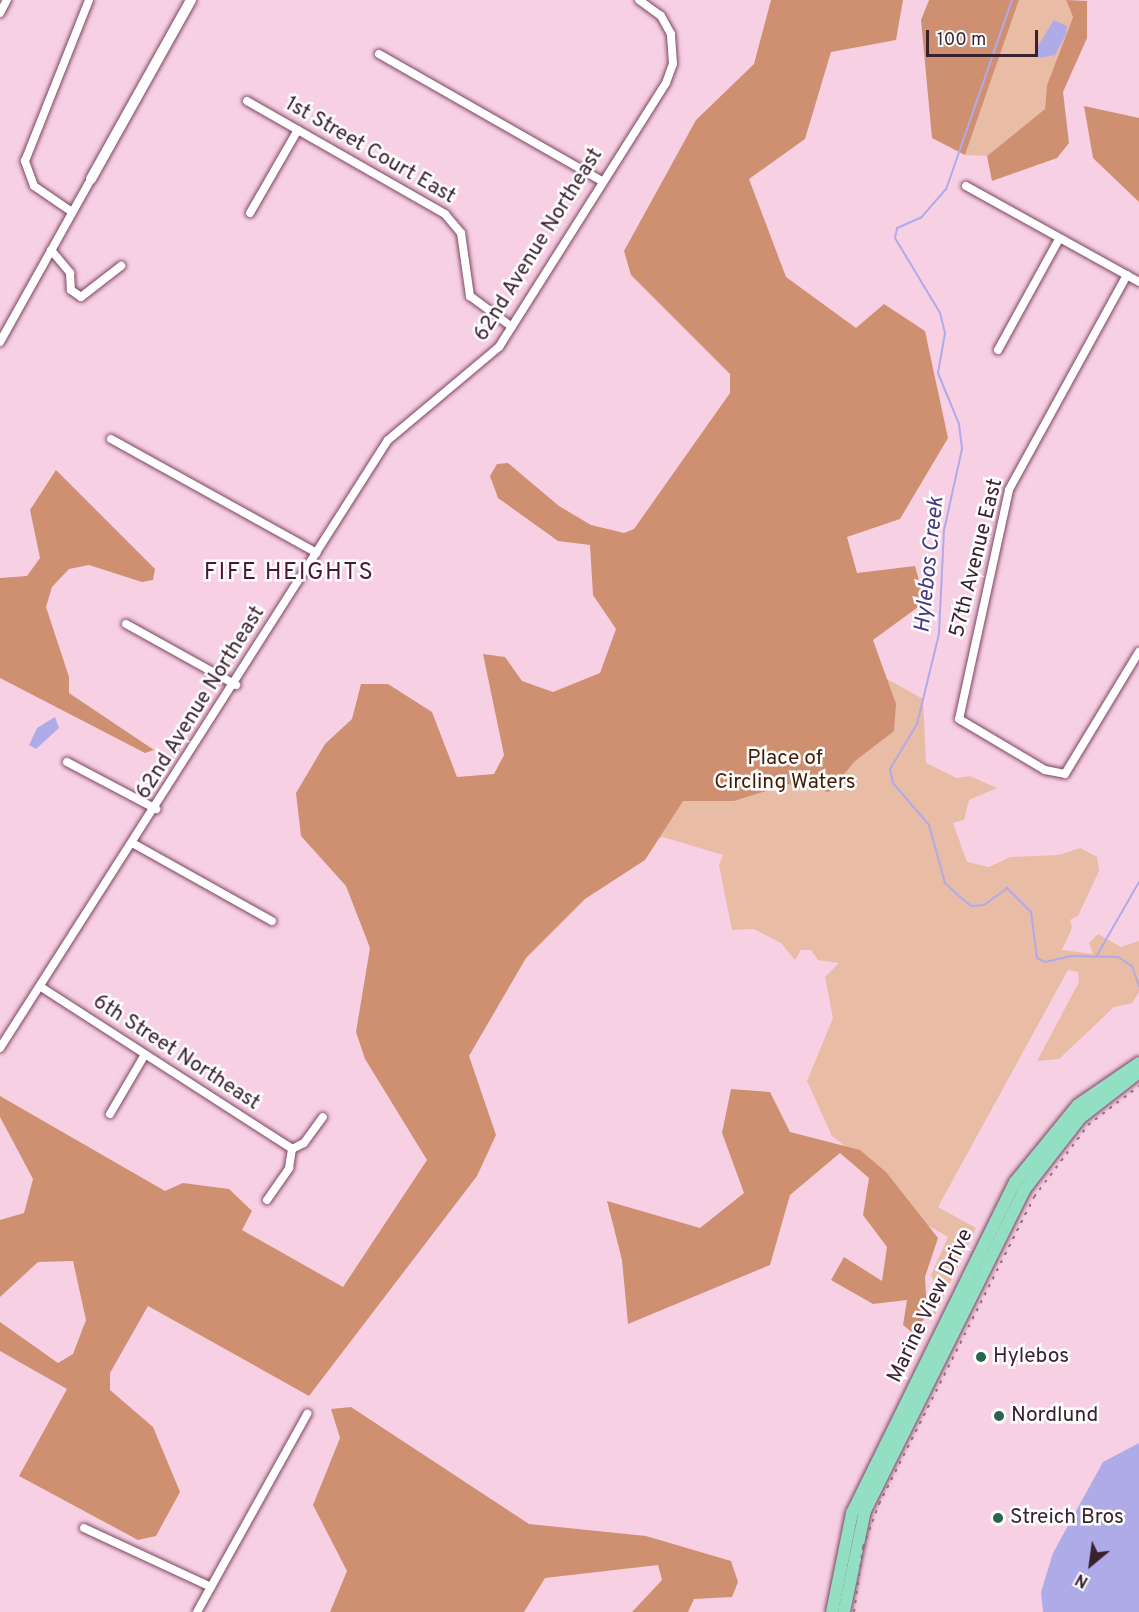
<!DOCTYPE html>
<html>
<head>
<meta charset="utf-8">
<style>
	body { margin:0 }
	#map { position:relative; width:1139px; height:1612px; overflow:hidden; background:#f8d0e4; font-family:Overpass,sans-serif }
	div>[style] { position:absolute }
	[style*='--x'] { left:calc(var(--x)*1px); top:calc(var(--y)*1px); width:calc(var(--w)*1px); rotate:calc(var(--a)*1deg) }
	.green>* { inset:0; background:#e9bca6 }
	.forest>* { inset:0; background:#cf9072 }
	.water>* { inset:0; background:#afabe9 }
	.stream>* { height:2px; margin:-1px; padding:0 1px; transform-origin:1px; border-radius:1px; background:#afabe9 }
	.roads { filter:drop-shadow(0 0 2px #7c4564) drop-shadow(0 0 2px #7c4564) }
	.street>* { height:8px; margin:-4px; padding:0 4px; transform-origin:4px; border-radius:4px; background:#fff }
	.secondary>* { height:10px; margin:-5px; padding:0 5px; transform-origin:5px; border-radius:5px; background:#fff }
	.primary>* { height:12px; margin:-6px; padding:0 6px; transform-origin:6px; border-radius:6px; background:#92dfc4 }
	.rail>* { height:2px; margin-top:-1px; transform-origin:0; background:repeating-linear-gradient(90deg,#907081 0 3px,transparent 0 9px) }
	.dots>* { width:16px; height:16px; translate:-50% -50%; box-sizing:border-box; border:3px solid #fefefe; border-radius:50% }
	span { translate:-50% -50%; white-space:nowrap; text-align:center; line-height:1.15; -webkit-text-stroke:5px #fefefe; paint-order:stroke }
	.street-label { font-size:21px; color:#39212e }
	.park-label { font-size:21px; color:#441c06 }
	.poi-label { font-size:21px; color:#39212e }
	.left { translate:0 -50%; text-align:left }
	.water-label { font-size:22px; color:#433880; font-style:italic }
	.quarter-label { font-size:24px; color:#491735; letter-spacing:1.5px }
	.north { position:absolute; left:1061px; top:1534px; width:60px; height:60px; -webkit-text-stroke:4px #fefefe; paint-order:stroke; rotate:209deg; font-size:16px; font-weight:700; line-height:24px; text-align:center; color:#39212e }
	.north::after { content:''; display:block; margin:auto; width:21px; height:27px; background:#39212e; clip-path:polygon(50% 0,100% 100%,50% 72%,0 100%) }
	.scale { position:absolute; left:926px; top:30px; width:112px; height:27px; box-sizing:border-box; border:3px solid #39212e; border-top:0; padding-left:8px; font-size:18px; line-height:21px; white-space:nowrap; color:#39212e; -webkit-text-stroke:4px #fefefe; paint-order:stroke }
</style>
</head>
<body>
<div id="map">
	<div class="green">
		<div style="clip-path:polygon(1019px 0,1066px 0,1073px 17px,1047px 85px,1045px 109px,987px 156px,965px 155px)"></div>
		<div style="clip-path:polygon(759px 608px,923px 699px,926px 763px,957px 778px,970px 776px,997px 788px,969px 800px,964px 820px,953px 823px,967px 862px,989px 867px,1010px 857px,1059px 855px,1080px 848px,1097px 857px,1099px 871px,1078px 916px,1070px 920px,1072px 928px,1062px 950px,1093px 954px,1089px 943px,1098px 934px,1121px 947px,1139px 941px,1139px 992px,1132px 1003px,1114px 1007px,1059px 1059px,1037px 1061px,1079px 982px,1078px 972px,1068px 970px,938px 1207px,976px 1228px,933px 1319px,936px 1285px,931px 1275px,948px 1237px,906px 1213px,892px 1183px,832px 1136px,807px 1081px,833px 1018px,825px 977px,839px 963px,818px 960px,811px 950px,801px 950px,795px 960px,781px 943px,754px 929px,732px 930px,719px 865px,723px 855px,663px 837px,614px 859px)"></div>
	</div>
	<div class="forest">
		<div style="clip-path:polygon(771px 0,903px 0,896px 40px,831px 52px,805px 139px,749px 179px,786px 277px,856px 328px,884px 304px,925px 331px,948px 438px,900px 519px,847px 537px,857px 573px,915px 566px,925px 602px,873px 640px,896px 704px,894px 731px,855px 761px,829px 792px,788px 784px,734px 801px,683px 801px,645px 860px,585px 899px,526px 958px,469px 1056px,496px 1135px,477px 1176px,309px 1396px,148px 1306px,110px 1373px,110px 1390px,153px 1427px,180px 1492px,156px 1536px,138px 1540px,19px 1476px,67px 1389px,0 1351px,0 1322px,58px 1363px,73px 1354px,86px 1320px,73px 1261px,38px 1262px,0 1297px,0 1220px,24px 1213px,33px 1179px,0 1117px,0 1096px,165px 1191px,183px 1183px,229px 1189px,252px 1211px,242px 1230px,343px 1287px,427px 1160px,365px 1059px,356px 1032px,370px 948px,346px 886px,301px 836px,296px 793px,325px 744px,352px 719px,361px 684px,388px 684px,432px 712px,457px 777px,494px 774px,504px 755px,483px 654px,505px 657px,522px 681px,553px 692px,600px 673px,616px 629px,593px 595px,590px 545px,558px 541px,498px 498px,490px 476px,497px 464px,508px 463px,559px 506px,591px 525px,624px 533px,634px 529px,730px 393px,730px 374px,631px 275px,624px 251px,696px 120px,754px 64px)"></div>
		<div style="clip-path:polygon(929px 0,1019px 0,965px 155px,932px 138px,921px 20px)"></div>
		<div style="clip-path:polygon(1066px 0,1087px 1px,1087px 38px,1063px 92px,1069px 143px,1057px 158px,992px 181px,987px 156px,1045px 109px,1047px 85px,1073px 17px)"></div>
		<div style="clip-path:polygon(1084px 106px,1139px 118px,1139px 202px,1093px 158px)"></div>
		<div style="clip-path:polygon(56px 470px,155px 569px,153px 580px,142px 582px,89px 565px,69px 569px,52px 587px,46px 607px,69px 677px,69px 693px,154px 750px,145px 753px,0 678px,0 578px,27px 576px,40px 558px,30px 510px)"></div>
		<div style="clip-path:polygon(731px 1089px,770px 1092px,790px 1132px,860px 1150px,886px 1172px,938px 1238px,925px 1277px,927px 1315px,913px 1333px,903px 1325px,907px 1300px,873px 1304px,831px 1280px,844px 1257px,882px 1281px,887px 1247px,863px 1215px,869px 1178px,840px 1153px,790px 1195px,770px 1265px,628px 1324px,622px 1260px,607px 1201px,700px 1228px,744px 1193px,722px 1133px)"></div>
		<div style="clip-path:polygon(351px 1407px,529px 1524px,646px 1536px,731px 1561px,738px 1582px,732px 1597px,694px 1599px,688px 1612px,632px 1612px,662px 1580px,658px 1565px,545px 1578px,524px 1612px,330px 1612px,347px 1571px,313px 1505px,340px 1438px,331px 1409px)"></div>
	</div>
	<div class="water">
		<div style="clip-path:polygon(1054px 20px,1067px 26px,1066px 34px,1055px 55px,1039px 58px,1036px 49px)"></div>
		<div style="clip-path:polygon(55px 717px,59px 728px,36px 749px,29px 745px,37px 728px)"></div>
		<div style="clip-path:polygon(1139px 1443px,1139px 1612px,1043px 1612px,1041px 1592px,1053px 1553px,1103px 1462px)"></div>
	</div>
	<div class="stream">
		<div style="--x:1012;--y:0;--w:200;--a:109.2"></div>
		<div style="--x:946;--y:189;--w:37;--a:131"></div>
		<div style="--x:922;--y:217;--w:27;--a:156"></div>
		<div style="--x:897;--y:228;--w:10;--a:101"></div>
		<div style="--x:895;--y:238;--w:87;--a:59"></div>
		<div style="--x:940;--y:313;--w:21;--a:76"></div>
		<div style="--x:945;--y:333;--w:41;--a:99.9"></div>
		<div style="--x:938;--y:373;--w:55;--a:67.6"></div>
		<div style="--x:959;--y:424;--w:25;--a:83"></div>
		<div style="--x:962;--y:449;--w:83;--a:102.5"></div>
		<div style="--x:944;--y:530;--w:104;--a:92.8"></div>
		<div style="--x:939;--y:634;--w:93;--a:103.7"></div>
		<div style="--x:917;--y:724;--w:52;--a:121"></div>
		<div style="--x:890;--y:769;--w:14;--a:78"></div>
		<div style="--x:893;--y:783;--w:55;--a:49.4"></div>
		<div style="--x:929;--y:825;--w:60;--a:74.6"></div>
		<div style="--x:945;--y:883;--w:21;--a:43"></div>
		<div style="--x:960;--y:897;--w:14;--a:39"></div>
		<div style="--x:971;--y:906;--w:13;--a:-4"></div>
		<div style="--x:984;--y:905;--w:29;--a:-36"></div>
		<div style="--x:1007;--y:888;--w:34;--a:45"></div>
		<div style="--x:1031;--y:912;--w:46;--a:82.6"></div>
		<div style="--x:1037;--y:958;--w:9;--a:27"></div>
		<div style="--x:1045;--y:962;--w:26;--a:-13"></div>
		<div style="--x:1070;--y:956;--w:48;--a:1.2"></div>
		<div style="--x:1118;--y:957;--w:17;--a:33"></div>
		<div style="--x:1132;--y:966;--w:21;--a:71"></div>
		<div style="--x:1096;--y:957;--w:86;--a:-60.2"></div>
	</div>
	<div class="roads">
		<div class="street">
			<div style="--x:0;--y:13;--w:15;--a:-62"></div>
			<div style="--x:379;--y:54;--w:254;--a:29.7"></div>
			<div style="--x:247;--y:101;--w:228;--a:29.7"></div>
			<div style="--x:445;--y:214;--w:25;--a:50"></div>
			<div style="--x:461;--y:233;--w:64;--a:81.9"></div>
			<div style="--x:470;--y:296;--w:52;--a:36.4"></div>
			<div style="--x:966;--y:186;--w:198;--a:29"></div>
			<div style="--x:72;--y:212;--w:46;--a:-145.6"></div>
			<div style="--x:34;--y:186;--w:27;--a:-110"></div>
			<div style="--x:25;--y:161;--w:173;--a:-68.3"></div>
			<div style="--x:250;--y:213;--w:96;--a:-60"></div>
			<div style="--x:51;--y:250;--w:30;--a:50"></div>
			<div style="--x:70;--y:273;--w:17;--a:87"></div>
			<div style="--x:71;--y:290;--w:12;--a:35"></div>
			<div style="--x:81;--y:297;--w:51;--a:-37.8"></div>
			<div style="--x:1127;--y:275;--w:245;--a:118.8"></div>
			<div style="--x:1009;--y:490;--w:234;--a:102.3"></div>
			<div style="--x:959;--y:719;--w:100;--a:30.7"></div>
			<div style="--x:1045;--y:770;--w:20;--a:11"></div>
			<div style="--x:1065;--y:774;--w:143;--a:-58.8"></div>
			<div style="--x:0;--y:342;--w:187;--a:-60.8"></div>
			<div style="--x:998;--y:350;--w:127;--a:-61.2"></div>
			<div style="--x:111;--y:439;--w:235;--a:29"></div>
			<div style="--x:126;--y:624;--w:126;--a:29"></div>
			<div style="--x:67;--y:762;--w:101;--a:27.8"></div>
			<div style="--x:134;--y:844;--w:158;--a:29.2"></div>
			<div style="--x:41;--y:987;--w:299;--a:32.8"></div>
			<div style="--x:0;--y:1048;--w:721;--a:-57.46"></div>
			<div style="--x:388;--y:440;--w:145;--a:-40"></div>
			<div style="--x:499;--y:347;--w:312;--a:-57.7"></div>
			<div style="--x:666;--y:83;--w:20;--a:-70"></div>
			<div style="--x:673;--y:64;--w:30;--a:-94"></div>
			<div style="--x:671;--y:34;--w:21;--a:-119"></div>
			<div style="--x:661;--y:16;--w:27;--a:-144"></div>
			<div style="--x:110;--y:1114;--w:67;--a:-59.6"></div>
			<div style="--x:292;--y:1149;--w:13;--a:-27"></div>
			<div style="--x:304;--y:1143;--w:32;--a:-54"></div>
			<div style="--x:267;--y:1200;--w:39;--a:-55"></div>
			<div style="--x:289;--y:1168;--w:19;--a:-81"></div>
			<div style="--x:84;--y:1528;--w:140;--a:24.9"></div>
			<div style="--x:197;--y:1612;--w:227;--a:-60.9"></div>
		</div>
		<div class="secondary">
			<div style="--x:91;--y:179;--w:205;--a:-60.8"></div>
		</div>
		<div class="primary">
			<div style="--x:832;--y:1612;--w:101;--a:-78.6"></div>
			<div style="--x:852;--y:1513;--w:369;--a:-63.8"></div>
			<div style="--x:1015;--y:1182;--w:99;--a:-50.7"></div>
			<div style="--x:1078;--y:1105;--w:74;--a:-34.5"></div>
			<div style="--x:844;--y:1612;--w:103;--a:-78.3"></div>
			<div style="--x:865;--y:1511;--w:358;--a:-63.6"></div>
			<div style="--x:1024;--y:1190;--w:91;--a:-52.1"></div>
			<div style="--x:1080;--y:1118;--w:75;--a:-37.9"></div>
		</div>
	</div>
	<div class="rail">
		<div style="--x:854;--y:1612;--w:66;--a:-82.1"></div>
		<div style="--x:863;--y:1547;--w:46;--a:-69.6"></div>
		<div style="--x:879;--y:1504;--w:344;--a:-63.2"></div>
		<div style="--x:1034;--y:1197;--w:90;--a:-53.1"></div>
		<div style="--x:1088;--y:1125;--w:64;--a:-37.4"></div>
	</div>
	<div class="dots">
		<div style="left:981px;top:1357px;background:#28644e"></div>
		<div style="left:999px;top:1416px;background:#28644e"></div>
		<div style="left:998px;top:1518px;background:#28644e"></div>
	</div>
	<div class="street-label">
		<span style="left:370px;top:151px;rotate:30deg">1st Street Court East</span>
		<span style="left:539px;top:245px;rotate:-58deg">62nd Avenue Northeast</span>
		<span style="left:977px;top:558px;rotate:-76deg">57th Avenue East</span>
		<span style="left:201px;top:703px;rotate:-58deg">62nd Avenue Northeast</span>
		<span style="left:176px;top:1053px;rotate:33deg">6th Street Northeast</span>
		<span style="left:931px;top:1306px;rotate:-64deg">Marine View Drive</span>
	</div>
	<div class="park-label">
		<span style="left:785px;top:771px">Place of<br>Circling Waters</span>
	</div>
	<div class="poi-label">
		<span class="left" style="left:993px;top:1357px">Hylebos</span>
		<span class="left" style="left:1011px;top:1416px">Nordlund</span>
		<span class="left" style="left:1010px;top:1518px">Streich Bros</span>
	</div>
	<div class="water-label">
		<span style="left:930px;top:565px;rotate:-84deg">Hylebos Creek</span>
	</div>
	<div class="quarter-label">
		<span style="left:289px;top:574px">FIFE HEIGHTS</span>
	</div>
	<div class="north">N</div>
	<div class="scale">100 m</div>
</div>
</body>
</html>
